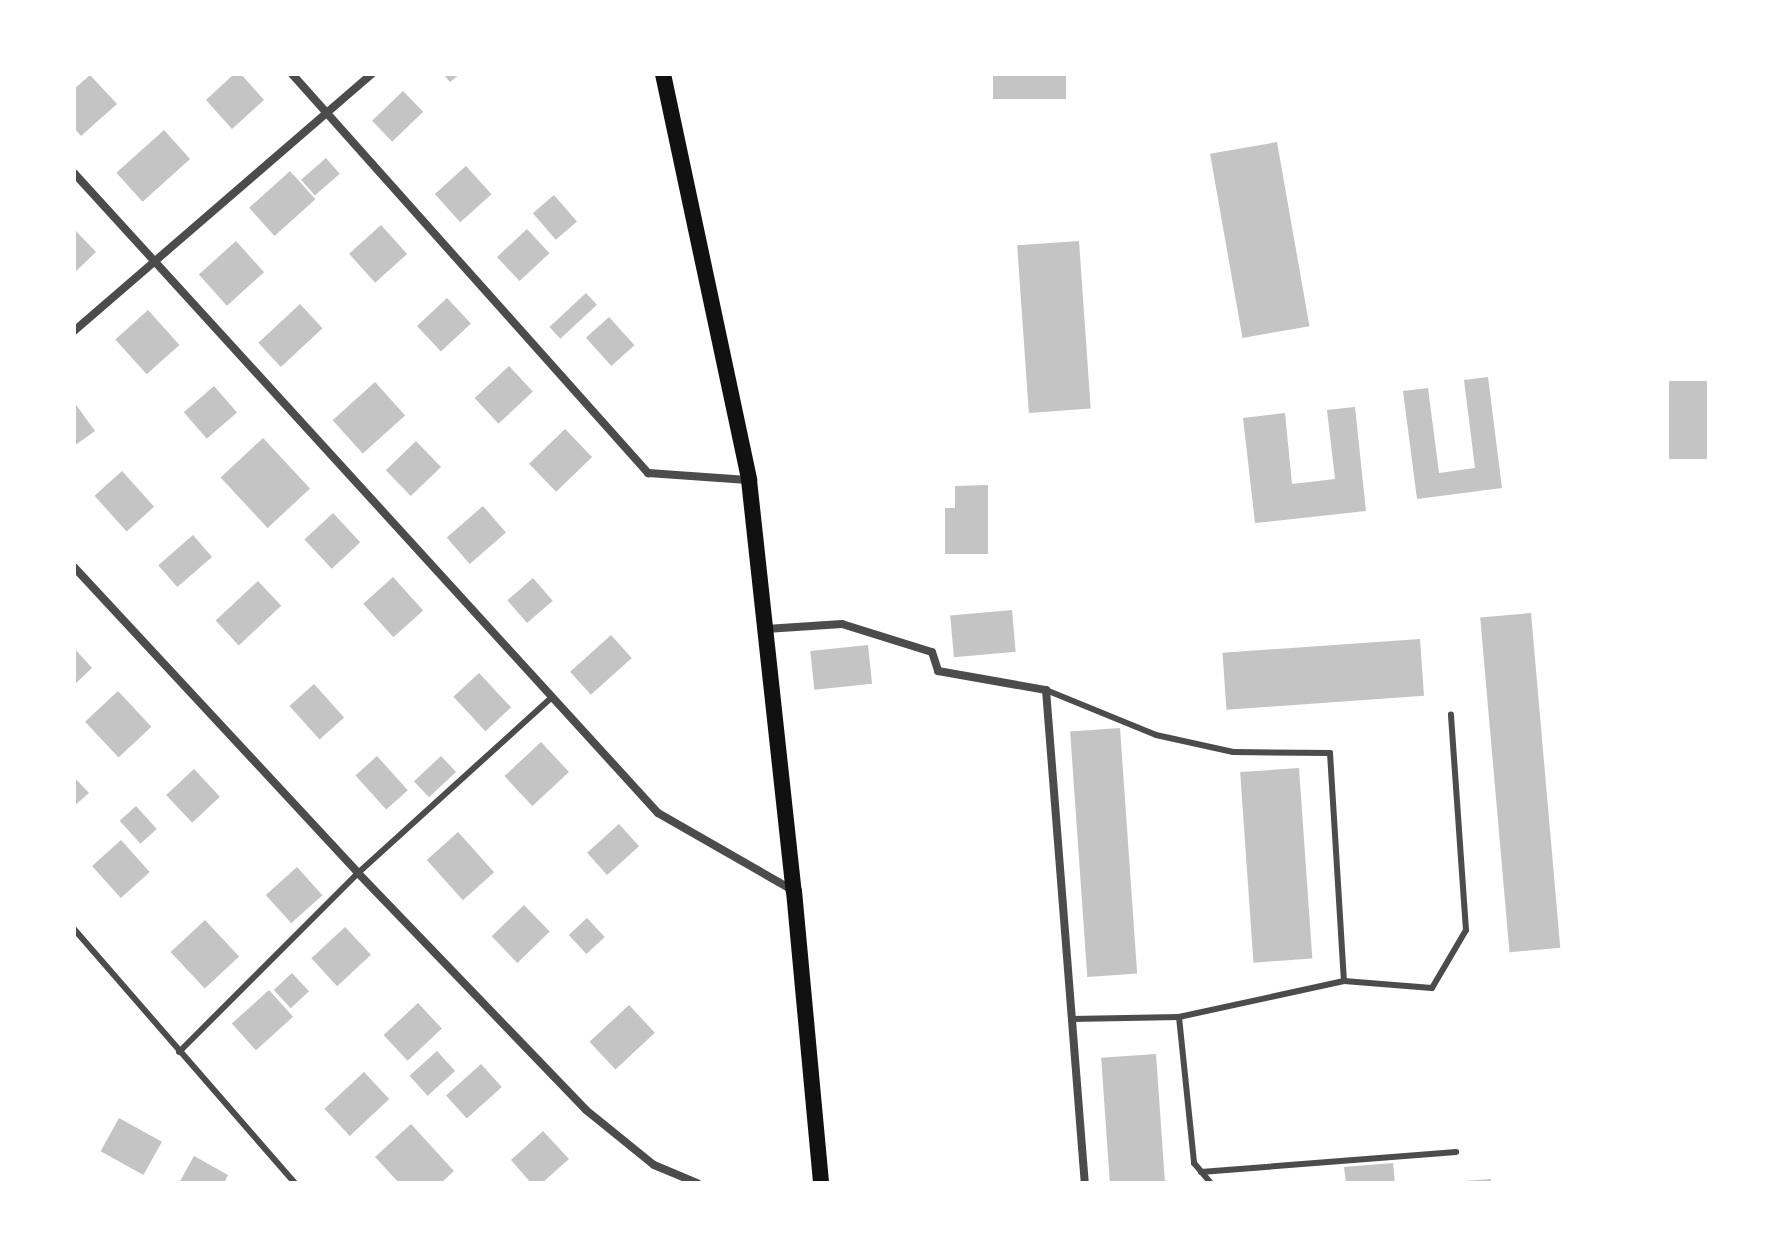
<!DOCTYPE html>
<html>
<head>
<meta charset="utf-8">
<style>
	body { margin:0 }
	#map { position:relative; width:1783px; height:1257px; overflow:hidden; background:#fff; font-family:"Source Sans 3",sans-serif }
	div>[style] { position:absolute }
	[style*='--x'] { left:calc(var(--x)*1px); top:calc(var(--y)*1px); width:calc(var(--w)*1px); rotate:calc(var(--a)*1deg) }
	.building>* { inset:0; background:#c4c4c4; transform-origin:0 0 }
	.service>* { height:6px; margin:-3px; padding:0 3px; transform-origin:3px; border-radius:3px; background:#4c4c4c }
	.minor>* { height:8px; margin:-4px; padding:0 4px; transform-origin:4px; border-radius:4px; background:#4c4c4c }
	.secondary>* { height:16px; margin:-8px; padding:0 8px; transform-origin:8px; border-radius:8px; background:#111 }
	span { translate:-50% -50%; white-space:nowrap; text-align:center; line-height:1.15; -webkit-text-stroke:6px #fff; paint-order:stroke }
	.frame { position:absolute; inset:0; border:76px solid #fff; pointer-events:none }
</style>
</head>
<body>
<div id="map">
	<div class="building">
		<div style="clip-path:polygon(234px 74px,241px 74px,264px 100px,232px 129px,206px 100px)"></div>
		<div style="clip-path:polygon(443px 74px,460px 74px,450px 82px)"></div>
		<div style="left:993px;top:74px;width:73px;height:25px"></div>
		<div style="clip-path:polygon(90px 75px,117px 104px,81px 136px,74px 128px,74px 89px)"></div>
		<div style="left:403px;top:91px;width:29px;height:43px;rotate:46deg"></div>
		<div style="left:164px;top:130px;width:39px;height:64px;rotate:48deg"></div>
		<div style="left:1277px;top:142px;width:187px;height:68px;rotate:80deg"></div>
		<div style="left:326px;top:158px;width:21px;height:33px;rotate:49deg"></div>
		<div style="left:466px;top:166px;width:38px;height:42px;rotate:48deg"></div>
		<div style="left:290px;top:171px;width:38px;height:55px;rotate:48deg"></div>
		<div style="left:554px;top:195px;width:35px;height:28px;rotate:49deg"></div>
		<div style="left:381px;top:225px;width:39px;height:43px;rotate:48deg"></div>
		<div style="clip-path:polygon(74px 229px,96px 252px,74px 273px)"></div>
		<div style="left:527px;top:229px;width:33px;height:41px;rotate:47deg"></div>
		<div style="left:236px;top:241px;width:42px;height:50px;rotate:48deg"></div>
		<div style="left:1079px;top:241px;width:168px;height:62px;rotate:86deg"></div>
		<div style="left:586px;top:293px;width:16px;height:50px;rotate:47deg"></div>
		<div style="left:447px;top:298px;width:35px;height:41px;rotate:47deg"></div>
		<div style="left:300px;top:304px;width:33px;height:57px;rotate:47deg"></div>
		<div style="left:148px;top:310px;width:47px;height:44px;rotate:48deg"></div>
		<div style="left:609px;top:317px;width:38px;height:31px;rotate:48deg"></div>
		<div style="left:509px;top:366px;width:35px;height:47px;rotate:47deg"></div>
		<div style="clip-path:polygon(1488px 377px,1502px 488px,1417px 499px,1403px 391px,1428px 388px,1439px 473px,1475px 468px,1464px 380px)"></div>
		<div style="left:1709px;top:381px;width:78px;height:40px;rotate:90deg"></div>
		<div style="left:375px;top:382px;width:45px;height:57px;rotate:48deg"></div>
		<div style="left:214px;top:386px;width:35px;height:40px;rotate:49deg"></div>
		<div style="clip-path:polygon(74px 402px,95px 431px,74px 446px)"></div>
		<div style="clip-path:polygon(1355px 407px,1366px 511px,1255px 523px,1243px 418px,1285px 413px,1292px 484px,1335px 479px,1327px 410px)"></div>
		<div style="left:565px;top:429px;width:39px;height:50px;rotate:46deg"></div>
		<div style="left:263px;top:438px;width:69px;height:58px;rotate:47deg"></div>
		<div style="left:416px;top:441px;width:36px;height:42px;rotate:46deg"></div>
		<div style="left:122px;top:471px;width:48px;height:37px;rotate:48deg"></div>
		<div style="clip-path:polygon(988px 485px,988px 554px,945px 554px,945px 508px,955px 508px,955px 486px)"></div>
		<div style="left:483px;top:506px;width:35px;height:48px;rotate:49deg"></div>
		<div style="left:333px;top:513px;width:40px;height:39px;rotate:47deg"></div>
		<div style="left:193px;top:535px;width:29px;height:46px;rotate:49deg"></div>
		<div style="left:393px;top:577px;width:45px;height:40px;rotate:48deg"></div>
		<div style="left:533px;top:578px;width:30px;height:34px;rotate:49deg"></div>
		<div style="left:258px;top:581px;width:34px;height:58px;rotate:47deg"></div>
		<div style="left:1012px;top:610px;width:42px;height:62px;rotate:85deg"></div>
		<div style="left:1531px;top:613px;width:336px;height:51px;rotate:85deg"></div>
		<div style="left:611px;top:635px;width:31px;height:55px;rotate:48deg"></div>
		<div style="left:1420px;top:639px;width:57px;height:198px;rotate:86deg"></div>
		<div style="left:868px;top:645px;width:39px;height:58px;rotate:84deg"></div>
		<div style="clip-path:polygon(74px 648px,92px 668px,74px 685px)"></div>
		<div style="left:479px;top:673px;width:47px;height:35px;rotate:47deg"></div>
		<div style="left:314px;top:684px;width:45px;height:33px;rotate:48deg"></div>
		<div style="left:118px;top:691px;width:49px;height:45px;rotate:47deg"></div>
		<div style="left:1120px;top:728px;width:246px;height:50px;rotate:86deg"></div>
		<div style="left:541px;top:742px;width:41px;height:50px;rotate:47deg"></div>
		<div style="left:377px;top:756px;width:46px;height:29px;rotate:48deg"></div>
		<div style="left:441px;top:756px;width:22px;height:37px;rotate:47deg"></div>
		<div style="left:1299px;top:768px;width:191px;height:59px;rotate:86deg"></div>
		<div style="left:194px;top:769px;width:38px;height:38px;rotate:47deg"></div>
		<div style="clip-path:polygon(74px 777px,89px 793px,74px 806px)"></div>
		<div style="left:136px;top:806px;width:31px;height:22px;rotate:48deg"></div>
		<div style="left:619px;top:824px;width:30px;height:43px;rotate:48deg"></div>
		<div style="left:458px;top:832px;width:54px;height:42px;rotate:48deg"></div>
		<div style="left:121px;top:840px;width:43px;height:39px;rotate:48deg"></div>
		<div style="left:297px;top:867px;width:38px;height:42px;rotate:48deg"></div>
		<div style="left:524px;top:905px;width:37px;height:45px;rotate:46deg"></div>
		<div style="left:587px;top:918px;width:26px;height:25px;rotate:47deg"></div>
		<div style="left:205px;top:920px;width:50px;height:47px;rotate:47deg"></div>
		<div style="left:345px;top:927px;width:38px;height:46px;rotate:47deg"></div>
		<div style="left:292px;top:973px;width:25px;height:25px;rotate:47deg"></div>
		<div style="left:269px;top:990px;width:36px;height:50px;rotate:48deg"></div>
		<div style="left:418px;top:1003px;width:35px;height:47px;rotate:47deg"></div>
		<div style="left:629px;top:1005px;width:38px;height:54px;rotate:47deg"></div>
		<div style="left:437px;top:1051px;width:27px;height:37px;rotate:48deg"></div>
		<div style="left:1156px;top:1054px;width:129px;height:55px;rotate:86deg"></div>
		<div style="left:481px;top:1064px;width:31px;height:47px;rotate:48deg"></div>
		<div style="left:364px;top:1072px;width:37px;height:54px;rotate:47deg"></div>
		<div style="left:119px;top:1118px;width:49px;height:38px;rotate:29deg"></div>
		<div style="clip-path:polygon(411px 1124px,454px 1171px,441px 1183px,399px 1183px,375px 1157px)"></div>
		<div style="clip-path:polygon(543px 1131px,569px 1159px,542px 1183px,531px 1183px,511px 1160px)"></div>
		<div style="clip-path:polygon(194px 1156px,228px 1175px,224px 1183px,179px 1183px)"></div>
		<div style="clip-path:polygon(1393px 1163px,1395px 1183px,1346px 1183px,1344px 1167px)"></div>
		<div style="clip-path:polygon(1491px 1179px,1491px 1183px,1464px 1183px,1464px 1181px)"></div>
	</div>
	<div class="service">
		<div style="--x:1046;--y:690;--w:119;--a:22.2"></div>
		<div style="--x:1156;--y:735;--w:79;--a:12.4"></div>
		<div style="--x:1233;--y:752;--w:97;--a:0.6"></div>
		<div style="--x:1330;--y:753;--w:228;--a:86.5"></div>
		<div style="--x:1344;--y:981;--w:169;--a:167.7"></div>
		<div style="--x:1179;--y:1017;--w:147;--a:84.1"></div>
		<div style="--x:1194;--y:1163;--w:26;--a:50"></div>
		<div style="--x:74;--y:929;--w:337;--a:49"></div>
		<div style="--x:1344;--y:981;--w:88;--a:4.5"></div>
		<div style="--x:1432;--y:988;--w:67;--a:-59.6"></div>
		<div style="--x:1466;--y:930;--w:216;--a:-94"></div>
		<div style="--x:1072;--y:1019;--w:107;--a:-1.1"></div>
		<div style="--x:179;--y:1052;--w:253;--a:-45"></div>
		<div style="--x:358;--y:873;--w:262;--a:-42.2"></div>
		<div style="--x:1201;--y:1172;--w:256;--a:-4.5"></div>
	</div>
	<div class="minor">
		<div style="--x:292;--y:74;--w:535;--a:48.26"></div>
		<div style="--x:648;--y:473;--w:100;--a:4"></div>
		<div style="--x:74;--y:173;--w:866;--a:47.62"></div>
		<div style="--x:658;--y:813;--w:157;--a:29.8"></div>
		<div style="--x:74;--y:331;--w:394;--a:-40.8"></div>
		<div style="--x:74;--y:567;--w:417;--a:47.1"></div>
		<div style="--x:358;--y:873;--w:329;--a:46.1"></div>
		<div style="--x:586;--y:1110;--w:87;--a:39"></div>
		<div style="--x:654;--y:1165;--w:47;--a:22.7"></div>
		<div style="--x:766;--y:629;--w:76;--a:-3.8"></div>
		<div style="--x:842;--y:624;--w:94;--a:17.3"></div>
		<div style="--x:932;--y:652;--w:20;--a:72"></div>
		<div style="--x:938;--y:671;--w:110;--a:10"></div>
		<div style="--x:1046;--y:690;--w:495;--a:85.5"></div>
	</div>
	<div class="secondary">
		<div style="--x:663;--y:74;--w:415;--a:78"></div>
		<div style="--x:749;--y:480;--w:413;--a:83.8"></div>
		<div style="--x:794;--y:891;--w:293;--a:84.7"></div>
	</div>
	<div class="frame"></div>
</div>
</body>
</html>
